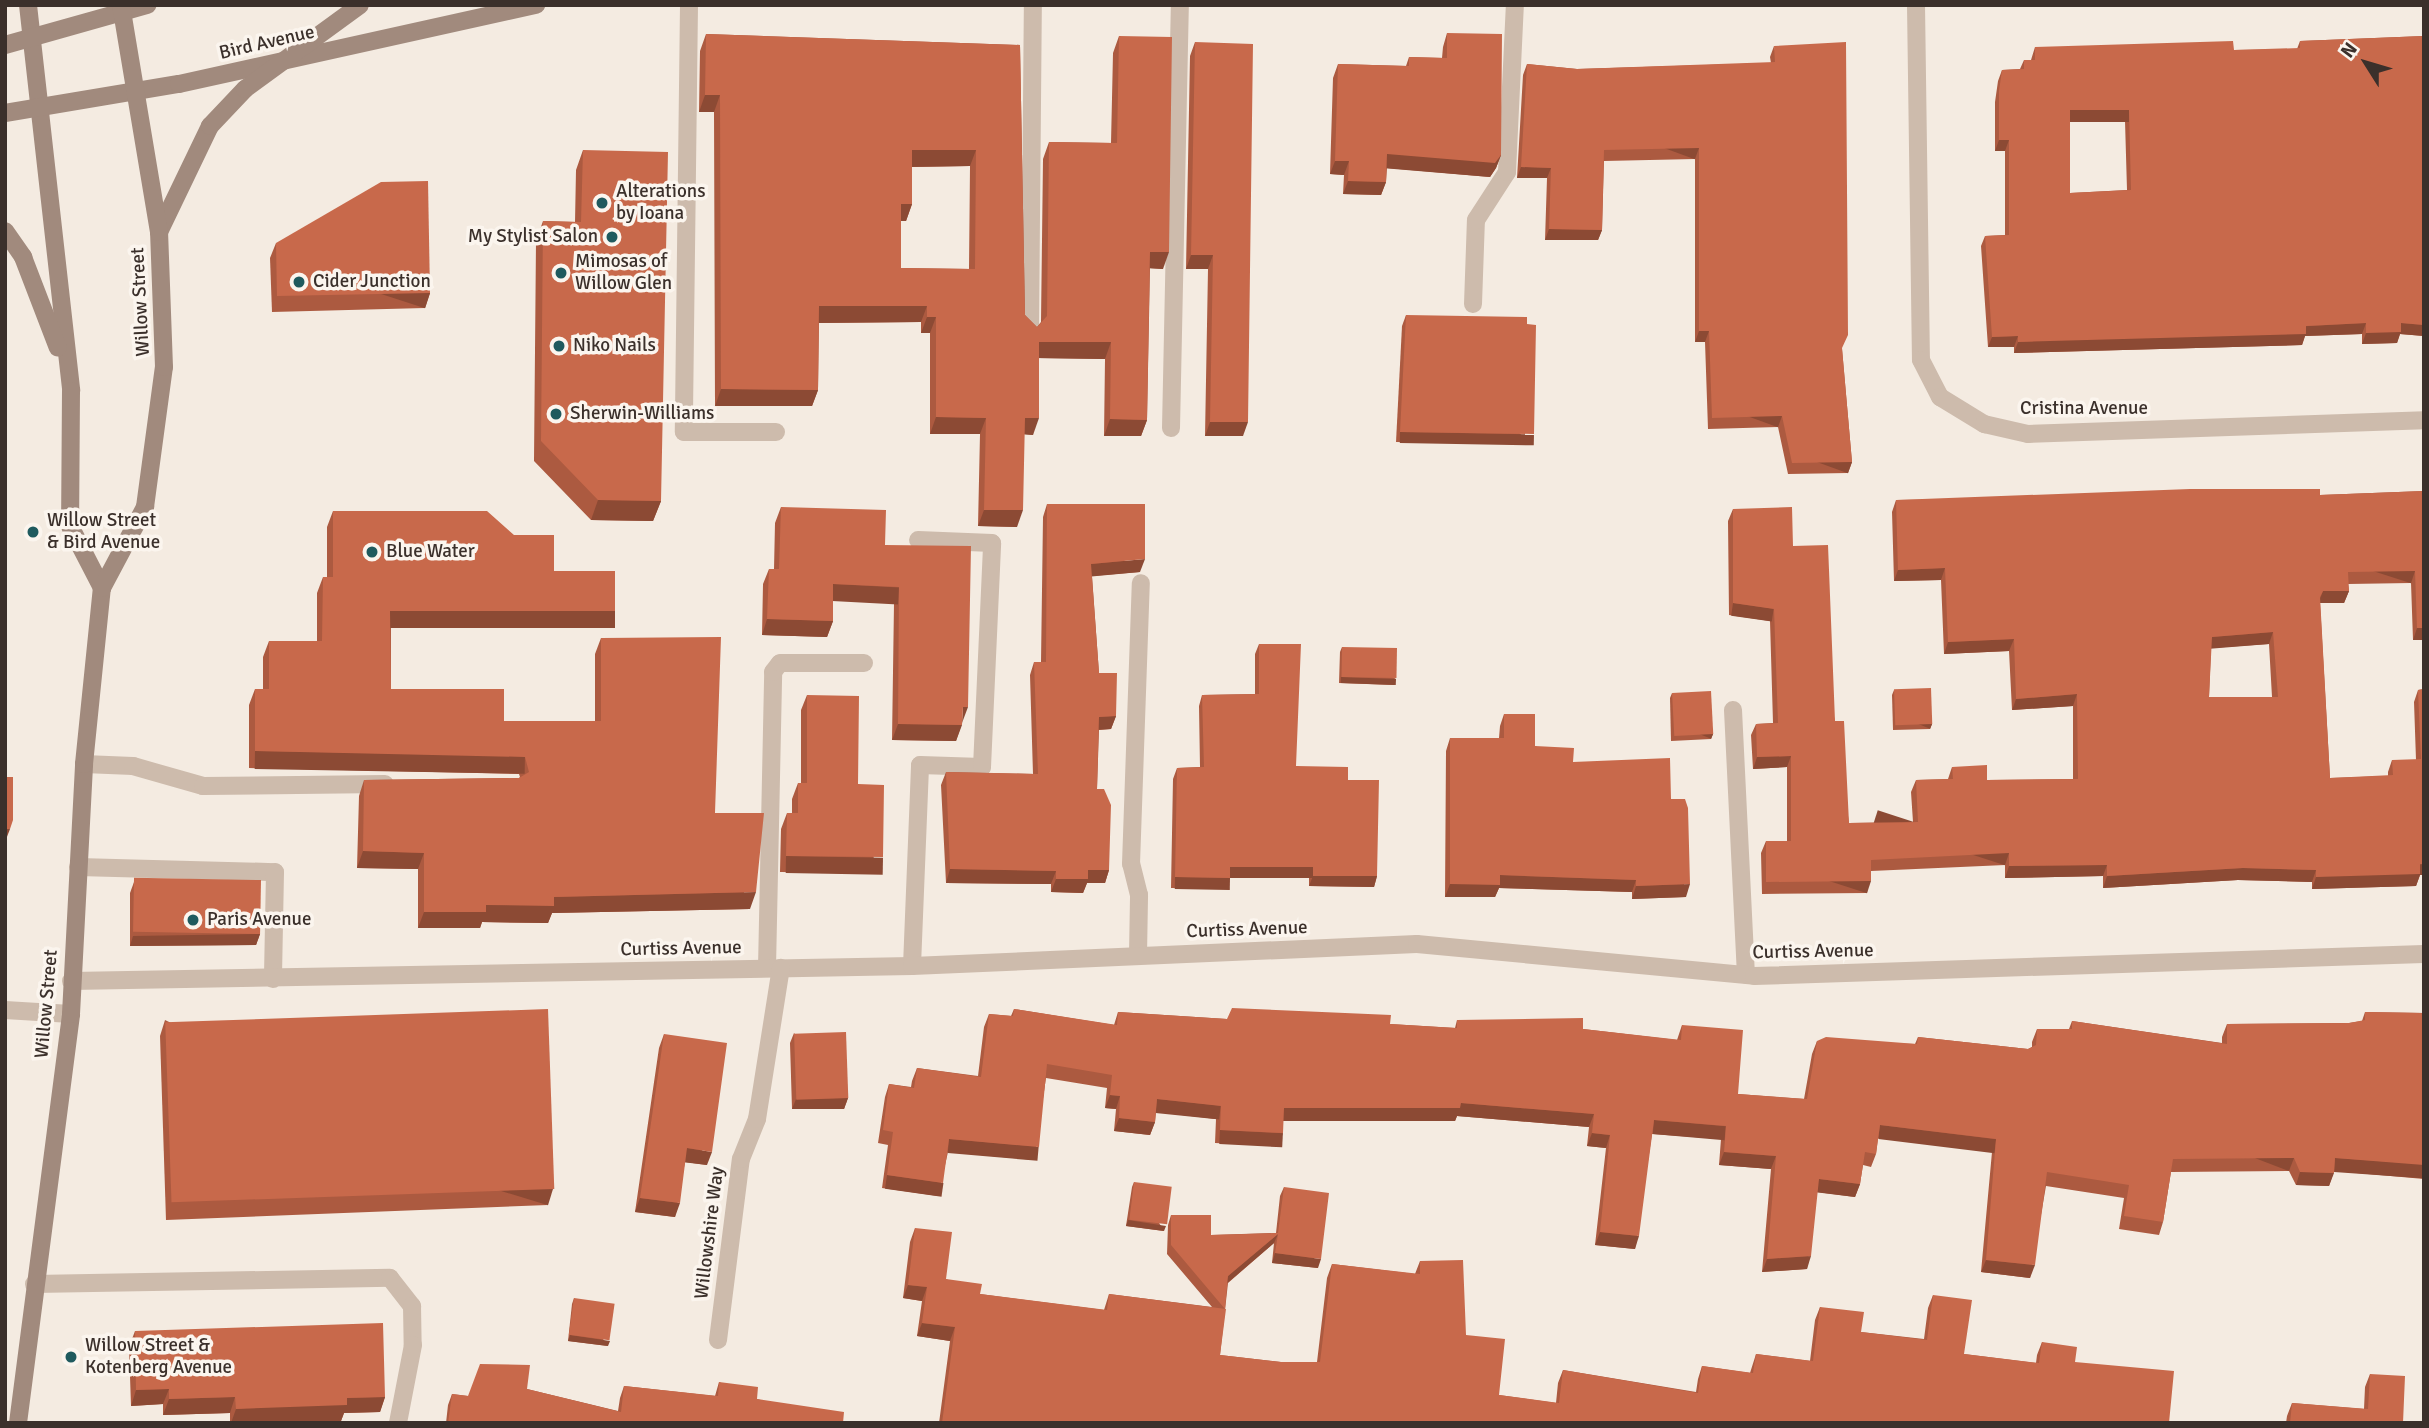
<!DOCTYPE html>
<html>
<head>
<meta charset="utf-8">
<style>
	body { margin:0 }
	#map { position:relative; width:2429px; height:1428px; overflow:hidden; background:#f4ebe1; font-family:Signika,sans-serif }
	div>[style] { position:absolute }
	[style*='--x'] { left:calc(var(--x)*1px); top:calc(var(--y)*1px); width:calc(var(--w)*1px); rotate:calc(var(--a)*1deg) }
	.lane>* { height:18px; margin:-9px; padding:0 9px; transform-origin:9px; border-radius:9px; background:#cdbbac }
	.street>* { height:18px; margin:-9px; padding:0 9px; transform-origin:9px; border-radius:9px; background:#cdbbac }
	.secondary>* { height:18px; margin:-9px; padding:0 9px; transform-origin:9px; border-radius:9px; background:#a18a7d }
	.wall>* { inset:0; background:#ac5a40 }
	.shaded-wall>* { inset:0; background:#8c4a34; transform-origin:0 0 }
	.building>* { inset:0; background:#c8694b; transform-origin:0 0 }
	.dots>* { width:19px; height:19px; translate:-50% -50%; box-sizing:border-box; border:4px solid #fbf5ee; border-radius:50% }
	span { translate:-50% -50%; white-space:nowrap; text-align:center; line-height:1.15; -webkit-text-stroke:7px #fbf5ee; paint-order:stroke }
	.street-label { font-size:19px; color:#3b302b }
	.poi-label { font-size:19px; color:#3b302b }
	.left { translate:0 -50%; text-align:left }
	.right { translate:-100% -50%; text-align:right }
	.frame { position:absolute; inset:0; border:7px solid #3b302b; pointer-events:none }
	.north { position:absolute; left:2331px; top:28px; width:70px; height:70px; -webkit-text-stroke:5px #fbf5ee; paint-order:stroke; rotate:307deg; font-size:19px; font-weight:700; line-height:28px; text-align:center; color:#3b302b }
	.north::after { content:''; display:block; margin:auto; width:24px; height:32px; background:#3b302b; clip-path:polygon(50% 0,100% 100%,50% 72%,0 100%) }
</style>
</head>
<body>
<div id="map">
	<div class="lane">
		<div style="--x:689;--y:5;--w:427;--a:90.7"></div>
		<div style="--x:684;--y:432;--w:92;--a:0"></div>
		<div style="--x:1473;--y:304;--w:84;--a:-88"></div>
		<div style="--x:1476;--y:220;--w:57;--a:-57.1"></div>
		<div style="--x:1507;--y:172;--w:167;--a:-87.3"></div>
		<div style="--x:1030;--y:332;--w:327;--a:-89.5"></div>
		<div style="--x:1171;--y:428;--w:423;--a:-88.8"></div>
		<div style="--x:1733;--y:710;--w:265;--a:87.2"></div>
		<div style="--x:84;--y:764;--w:49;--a:2.3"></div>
		<div style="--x:133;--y:766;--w:73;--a:15.9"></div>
		<div style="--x:203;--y:786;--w:182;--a:-0.6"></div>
		<div style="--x:78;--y:867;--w:197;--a:1.5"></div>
		<div style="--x:275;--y:872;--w:107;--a:91.1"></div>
		<div style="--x:1138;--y:955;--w:60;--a:-89"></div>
		<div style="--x:1139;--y:895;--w:32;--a:-104"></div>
		<div style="--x:1131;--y:864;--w:281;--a:-88"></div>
		<div style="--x:912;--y:966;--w:201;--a:-87.7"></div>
		<div style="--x:920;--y:765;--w:62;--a:1.8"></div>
		<div style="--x:982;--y:767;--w:224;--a:-87.4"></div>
		<div style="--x:992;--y:543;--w:74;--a:-177.7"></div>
		<div style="--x:767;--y:968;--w:296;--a:-88.8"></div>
		<div style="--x:773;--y:672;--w:11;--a:-52"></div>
		<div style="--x:780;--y:663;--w:84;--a:0"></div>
		<div style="--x:34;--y:1284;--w:356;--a:-1"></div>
		<div style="--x:390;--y:1278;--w:36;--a:52"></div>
		<div style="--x:412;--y:1306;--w:39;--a:89"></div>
		<div style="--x:413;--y:1345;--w:79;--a:100.9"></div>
	</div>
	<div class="street">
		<div style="--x:1916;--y:5;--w:355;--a:89.2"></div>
		<div style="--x:1921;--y:360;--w:42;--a:62.8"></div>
		<div style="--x:1940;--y:397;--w:52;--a:31.5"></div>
		<div style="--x:1984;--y:424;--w:45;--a:12.8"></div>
		<div style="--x:2028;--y:434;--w:396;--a:-2"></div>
		<div style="--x:71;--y:981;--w:841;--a:-1.02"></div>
		<div style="--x:912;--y:966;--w:505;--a:-2.49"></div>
		<div style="--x:1417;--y:944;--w:339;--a:5.4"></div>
		<div style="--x:1754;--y:976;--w:670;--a:-1.88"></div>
		<div style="--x:5;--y:1010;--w:66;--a:3.5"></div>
		<div style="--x:718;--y:1340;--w:182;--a:-82.8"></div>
		<div style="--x:741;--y:1159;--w:43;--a:-68.2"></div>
		<div style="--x:757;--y:1119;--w:153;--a:-81"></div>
	</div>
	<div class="secondary">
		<div style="--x:28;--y:5;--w:388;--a:83.6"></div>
		<div style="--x:71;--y:391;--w:135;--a:90.4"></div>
		<div style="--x:70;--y:526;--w:70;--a:62.7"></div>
		<div style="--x:5;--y:45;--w:148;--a:-15.7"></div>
		<div style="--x:5;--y:113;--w:176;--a:-9.5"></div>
		<div style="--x:179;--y:84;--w:366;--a:-12.5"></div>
		<div style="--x:5;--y:231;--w:32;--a:55"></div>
		<div style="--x:23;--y:257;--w:97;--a:69"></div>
		<div style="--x:159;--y:232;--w:118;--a:-64.3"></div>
		<div style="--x:210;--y:126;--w:51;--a:-46.6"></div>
		<div style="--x:245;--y:89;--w:142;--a:-36.1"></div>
		<div style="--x:18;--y:1423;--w:412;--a:-82.6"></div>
		<div style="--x:71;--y:1014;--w:250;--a:-87"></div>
		<div style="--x:84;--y:764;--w:177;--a:-84.2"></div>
		<div style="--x:102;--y:588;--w:92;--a:-62"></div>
		<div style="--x:145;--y:507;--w:141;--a:-82.3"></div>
		<div style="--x:164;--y:367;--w:135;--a:-92.1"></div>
		<div style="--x:159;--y:232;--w:230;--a:-99.5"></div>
	</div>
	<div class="wall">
		<div style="clip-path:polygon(1447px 33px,1501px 155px,1496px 168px,1490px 177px,1387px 168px,1386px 182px,1381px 195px,1343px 194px,1344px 175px,1330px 174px,1333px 78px,1338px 64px,1406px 66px,1409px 57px,1442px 58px,1443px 47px)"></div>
		<div style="clip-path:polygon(evenodd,706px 34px,1020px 45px,1025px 315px,1037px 327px,1041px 322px,1043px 159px,1049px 142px,1111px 143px,1113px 53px,1119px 36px,1163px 269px,1150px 268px,1147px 420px,1141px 436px,1104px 436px,1105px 359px,1039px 358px,1033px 435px,1024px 434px,1017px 527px,978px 526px,980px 434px,930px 434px,930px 333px,921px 333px,921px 322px,819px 323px,818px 390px,812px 406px,715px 406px,714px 112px,699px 112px,700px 51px,706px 34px,970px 166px,969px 269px,901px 268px,901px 221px,906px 221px,912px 204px,912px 167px,970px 166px)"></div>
		<div style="clip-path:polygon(evenodd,2424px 36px,2424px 336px,2400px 334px,2397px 343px,2362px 344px,2362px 334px,2305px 336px,2302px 345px,2014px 353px,2014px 347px,1988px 347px,1981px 246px,1985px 236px,2005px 235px,2005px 151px,1995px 151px,1995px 102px,1998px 81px,2002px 70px,2020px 69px,2024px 60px,2031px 60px,2035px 47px,2234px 50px,2297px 49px,2300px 41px,2424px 36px,2070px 121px,2125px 121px,2127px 190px,2070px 193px,2070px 121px)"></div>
		<div style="clip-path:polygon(1195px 42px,1243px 436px,1205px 436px,1208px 269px,1186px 269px,1190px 56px)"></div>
		<div style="clip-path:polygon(1774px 46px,1842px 349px,1852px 462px,1848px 473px,1788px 474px,1778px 427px,1708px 429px,1705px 342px,1695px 342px,1695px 159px,1604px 161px,1602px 230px,1598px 240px,1545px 240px,1547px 178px,1517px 178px,1523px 75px,1527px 64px,1577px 69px,1771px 63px,1770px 57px)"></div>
		<div style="clip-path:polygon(583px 150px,661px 501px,653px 521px,591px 520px,534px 461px,536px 241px,543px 221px,575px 222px,576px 170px)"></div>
		<div style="clip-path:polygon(276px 243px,430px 293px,425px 308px,272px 312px,270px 258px)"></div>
		<div style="clip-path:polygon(1406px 315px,1530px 444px,1396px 442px,1402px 326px)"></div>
		<div style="clip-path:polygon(evenodd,2424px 491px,2424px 640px,2413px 640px,2411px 583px,2348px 584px,2349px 591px,2344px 603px,2320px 603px,2330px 778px,2388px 776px,2388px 772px,2392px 760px,2416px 760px,2414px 702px,2418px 690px,2424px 689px,2424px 875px,2420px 875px,2416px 886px,2312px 889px,2312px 882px,2238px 880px,2103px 888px,2103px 876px,2005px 878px,2005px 865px,1871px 871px,1867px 893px,1762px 894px,1761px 853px,1766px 841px,1787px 841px,1787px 767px,1753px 769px,1751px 735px,1756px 724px,1773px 723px,1770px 621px,1729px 615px,1728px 521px,1733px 509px,1793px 546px,1835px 721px,1849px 823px,1913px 822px,1911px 792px,1916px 780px,1948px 779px,1952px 767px,1987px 780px,2073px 779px,2073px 706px,2012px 710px,2009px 651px,1944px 654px,1941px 580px,1894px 581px,1892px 512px,1896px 500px,2320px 495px,2424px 491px,2269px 644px,2272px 697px,2209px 697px,2211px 648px,2269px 644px)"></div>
		<div style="clip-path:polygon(1047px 504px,1140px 572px,1092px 576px,1099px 673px,1116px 716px,1111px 729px,1099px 730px,1097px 789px,1109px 870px,1105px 883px,1087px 883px,1083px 893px,1051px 892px,1051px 884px,946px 883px,941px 785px,946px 772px,1033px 774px,1030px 675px,1034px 662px,1041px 662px,1043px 517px)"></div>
		<div style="clip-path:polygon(781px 507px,885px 545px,962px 723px,956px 741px,892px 740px,894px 603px,833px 600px,833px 621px,827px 637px,762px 635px,763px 584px,769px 569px,774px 569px,775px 523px)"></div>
		<div style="clip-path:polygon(333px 511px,554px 571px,609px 627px,391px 627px,391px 689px,504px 721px,595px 721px,595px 654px,601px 638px,715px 813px,750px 909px,552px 913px,548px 923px,482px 922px,480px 928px,418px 928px,418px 869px,357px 868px,359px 796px,364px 780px,519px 778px,520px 777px,519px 774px,249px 768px,249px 705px,255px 689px,263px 689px,263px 657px,269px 641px,317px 641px,317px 593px,323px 577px,327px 577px,327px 527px)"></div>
		<div style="clip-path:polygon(1259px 644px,1296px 766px,1348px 780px,1377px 876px,1374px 887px,1309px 886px,1309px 877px,1230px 877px,1226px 889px,1171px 888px,1173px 779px,1177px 768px,1200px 767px,1199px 706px,1202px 695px,1255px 694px,1255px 654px)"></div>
		<div style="clip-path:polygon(1342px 647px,1396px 679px,1394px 685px,1339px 683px,1340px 652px)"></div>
		<div style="clip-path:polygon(1894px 690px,1932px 724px,1930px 729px,1893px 730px,1892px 695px)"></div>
		<div style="clip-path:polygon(1672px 693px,1713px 734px,1711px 739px,1671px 741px,1670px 698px)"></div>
		<div style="clip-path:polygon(807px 695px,858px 784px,877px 873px,780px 872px,781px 829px,787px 813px,792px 813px,792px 799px,798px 783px,801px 783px,801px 710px)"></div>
		<div style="clip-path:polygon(1504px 714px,1535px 746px,1573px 762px,1671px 799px,1686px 897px,1632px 899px,1632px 892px,1499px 888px,1495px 897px,1445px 897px,1446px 751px,1450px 738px,1499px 738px,1500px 726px)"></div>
		<div style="clip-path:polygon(134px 882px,260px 934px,256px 945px,130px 946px,130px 893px)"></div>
		<div style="clip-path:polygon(1014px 1009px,1114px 1025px,1118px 1012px,1227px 1019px,1390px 1024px,1455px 1028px,1457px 1020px,1583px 1029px,1677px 1040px,1682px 1025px,1738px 1094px,1804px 1099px,1812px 1054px,1817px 1041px,1915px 1044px,1918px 1037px,2028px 1049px,2032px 1047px,2032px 1042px,2037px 1029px,2069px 1029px,2072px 1021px,2222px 1043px,2222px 1037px,2227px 1024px,2349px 1023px,2362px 1021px,2365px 1012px,2424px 1013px,2424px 1179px,2334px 1171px,2329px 1186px,2296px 1185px,2289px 1171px,2171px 1172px,2163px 1222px,2159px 1235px,2119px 1229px,2124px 1198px,2046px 1186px,2030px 1278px,1981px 1272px,1992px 1152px,1878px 1138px,1876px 1154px,1871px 1167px,1863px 1165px,1860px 1184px,1855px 1197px,1817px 1192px,1807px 1269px,1762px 1272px,1771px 1169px,1719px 1165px,1721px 1139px,1652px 1134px,1635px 1249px,1595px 1245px,1606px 1148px,1587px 1146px,1589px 1127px,1457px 1116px,1455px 1121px,1283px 1121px,1283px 1133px,1278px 1146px,1215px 1143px,1216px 1119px,1156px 1112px,1155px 1122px,1150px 1135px,1114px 1131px,1116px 1109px,1105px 1108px,1107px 1088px,1046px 1078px,1034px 1160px,948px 1152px,938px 1196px,882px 1188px,888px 1145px,878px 1143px,885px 1097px,889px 1084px,911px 1087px,912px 1081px,917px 1068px,978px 1076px,984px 1027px,989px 1014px,1011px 1016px)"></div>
		<div style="clip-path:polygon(165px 1020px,548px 1205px,166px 1220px,160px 1036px)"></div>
		<div style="clip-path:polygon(794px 1033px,848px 1098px,844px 1109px,792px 1109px,790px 1043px)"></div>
		<div style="clip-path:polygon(664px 1034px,707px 1165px,685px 1162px,675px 1217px,635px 1212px,659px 1048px)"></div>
		<div style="clip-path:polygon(1134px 1182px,1164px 1231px,1126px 1226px,1132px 1187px)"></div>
		<div style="clip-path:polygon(1284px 1187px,1318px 1268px,1272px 1263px,1274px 1243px,1228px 1283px,1220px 1355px,1281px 1362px,1317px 1362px,1327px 1278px,1332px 1264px,1415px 1274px,1420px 1261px,1466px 1335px,1499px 1395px,1556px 1403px,1558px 1383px,1563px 1370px,1696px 1392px,1698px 1379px,1702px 1366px,1750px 1373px,1756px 1354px,1810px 1361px,1815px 1320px,1820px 1307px,1861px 1332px,1924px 1339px,1928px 1308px,1933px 1295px,1964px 1354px,2036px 1363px,2037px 1355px,2042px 1342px,2169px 1423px,939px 1423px,950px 1341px,917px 1336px,922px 1301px,903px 1298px,910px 1242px,915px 1228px,946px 1279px,980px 1294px,1104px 1310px,1109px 1294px,1212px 1307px,1167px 1254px,1168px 1225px,1171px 1215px,1211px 1235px,1276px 1233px,1280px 1196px)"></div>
		<div style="clip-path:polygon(574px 1298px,608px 1346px,568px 1341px,572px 1304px)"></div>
		<div style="clip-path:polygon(135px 1331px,385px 1397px,380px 1412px,344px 1413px,341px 1421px,285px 1423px,230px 1423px,230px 1413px,163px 1415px,163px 1404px,131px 1406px,129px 1347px)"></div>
		<div style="clip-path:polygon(2370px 1374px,2403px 1423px,2286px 1423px,2287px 1416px,2292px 1403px,2364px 1409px,2365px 1387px)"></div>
		<div style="clip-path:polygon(719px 1382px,757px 1399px,843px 1423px,446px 1423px,448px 1405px,452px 1394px,468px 1396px,527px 1389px,618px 1411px,620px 1398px,624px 1386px,715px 1396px)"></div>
	</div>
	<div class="shaded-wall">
		<div style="clip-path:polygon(705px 95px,720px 95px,714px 112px,699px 112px)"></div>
		<div style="left:2070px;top:110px;width:59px;height:12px"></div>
		<div style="clip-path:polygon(1999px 140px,2009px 140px,2005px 151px,1995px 151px)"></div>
		<div style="left:1699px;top:148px;width:12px;height:95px;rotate:110deg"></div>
		<div style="clip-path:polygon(912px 150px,976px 150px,970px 166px,906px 167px)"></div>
		<div style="clip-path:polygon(1387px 154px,1501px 155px,1496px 168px,1490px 177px,1382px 168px)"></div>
		<div style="clip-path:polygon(1335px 161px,1349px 161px,1344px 175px,1330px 174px)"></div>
		<div style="clip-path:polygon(1521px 167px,1551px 168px,1547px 178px,1517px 178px)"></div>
		<div style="clip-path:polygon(1348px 181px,1386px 182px,1381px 195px,1343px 194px)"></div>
		<div style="clip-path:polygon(901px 204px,912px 204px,906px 221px,895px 221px)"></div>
		<div style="clip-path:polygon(1549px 229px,1602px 230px,1598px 240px,1545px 240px)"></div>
		<div style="clip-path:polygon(1150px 252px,1169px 252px,1163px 269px,1144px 268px)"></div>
		<div style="clip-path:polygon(1191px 255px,1213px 255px,1208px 269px,1186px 269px)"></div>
		<div style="left:430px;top:293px;width:16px;height:153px;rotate:108deg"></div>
		<div style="clip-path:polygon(819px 306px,927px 306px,921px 322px,813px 323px)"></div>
		<div style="clip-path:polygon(927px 317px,936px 317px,930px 333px,921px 333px)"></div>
		<div style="clip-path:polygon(2366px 323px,2362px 334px,2305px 336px,2302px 345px,2014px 353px,2018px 342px)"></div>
		<div style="clip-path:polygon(2401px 323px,2424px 325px,2424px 336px,2400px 334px,2397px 343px,2362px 344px,2366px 333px)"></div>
		<div style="clip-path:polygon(1699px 331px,1709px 331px,1705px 342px,1695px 342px)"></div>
		<div style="clip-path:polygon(2018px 336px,2014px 347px,1988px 347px,1992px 337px)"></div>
		<div style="clip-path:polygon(1039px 342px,1111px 342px,1105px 359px,1033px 358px)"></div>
		<div style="clip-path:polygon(721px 389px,818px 390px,812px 406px,715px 406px)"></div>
		<div style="left:1782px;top:416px;width:12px;height:70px;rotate:110deg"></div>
		<div style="clip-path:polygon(936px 417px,986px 418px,980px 434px,930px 434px)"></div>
		<div style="clip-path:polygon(1025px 418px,1039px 418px,1033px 435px,1019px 434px)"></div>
		<div style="clip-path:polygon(1110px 419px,1147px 420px,1141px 436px,1104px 436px)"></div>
		<div style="clip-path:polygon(1210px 422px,1248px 422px,1243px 436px,1205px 436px)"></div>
		<div style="left:1400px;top:432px;width:134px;height:11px;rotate:1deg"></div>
		<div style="left:1852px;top:462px;width:12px;height:60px;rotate:110deg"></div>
		<div style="clip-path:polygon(598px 500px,661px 501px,653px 521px,591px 520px)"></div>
		<div style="clip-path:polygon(984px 510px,1023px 510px,1017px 527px,978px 526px)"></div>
		<div style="clip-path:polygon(1145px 559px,1140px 572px,1086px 577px,1091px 564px)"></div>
		<div style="clip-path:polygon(1945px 568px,1941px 580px,1894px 581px,1898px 570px)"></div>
		<div style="left:2415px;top:571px;width:13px;height:67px;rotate:108deg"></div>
		<div style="left:833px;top:584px;width:66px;height:17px;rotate:3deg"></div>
		<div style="clip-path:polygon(2323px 591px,2349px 591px,2344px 603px,2319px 603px,2316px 609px)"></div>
		<div style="left:1733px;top:603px;width:41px;height:13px;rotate:8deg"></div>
		<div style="left:390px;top:611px;width:225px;height:17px"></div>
		<div style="clip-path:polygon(767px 619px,833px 621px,827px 637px,762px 635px)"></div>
		<div style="clip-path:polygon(2417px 628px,2424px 628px,2424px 640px,2413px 640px)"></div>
		<div style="clip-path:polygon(2273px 632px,2269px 644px,2207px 649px,2212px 637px)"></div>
		<div style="clip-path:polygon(2014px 639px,2009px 651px,1944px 654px,1948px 642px)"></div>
		<div style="left:1341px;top:677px;width:55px;height:6px;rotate:2deg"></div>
		<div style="clip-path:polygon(2077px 694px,2073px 706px,2012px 710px,2016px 699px)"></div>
		<div style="clip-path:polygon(963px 707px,968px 707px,962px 723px)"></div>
		<div style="clip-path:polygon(1116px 716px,1111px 729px,1094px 730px,1099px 717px)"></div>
		<div style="clip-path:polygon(898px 724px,962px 725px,956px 741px,892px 740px)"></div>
		<div style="left:1932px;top:724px;width:5px;height:37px;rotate:112deg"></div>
		<div style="left:1713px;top:734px;width:5px;height:40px;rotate:112deg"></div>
		<div style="left:255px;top:751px;width:270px;height:18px;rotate:1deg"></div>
		<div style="clip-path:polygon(1791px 756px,1787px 767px,1753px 769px,1757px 757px)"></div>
		<div style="clip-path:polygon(5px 829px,10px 829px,5px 842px)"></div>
		<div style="clip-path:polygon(363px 851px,424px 853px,418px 869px,357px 868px)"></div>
		<div style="left:2009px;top:853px;width:13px;height:138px;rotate:108deg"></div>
		<div style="left:786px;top:856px;width:97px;height:17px;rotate:1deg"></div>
		<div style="clip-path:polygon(2424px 864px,2424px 875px,2420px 875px,2416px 886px,2312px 889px,2316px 877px)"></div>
		<div style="clip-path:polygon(2107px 865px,2103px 876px,2005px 878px,2009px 866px)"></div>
		<div style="left:1230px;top:867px;width:83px;height:11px"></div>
		<div style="clip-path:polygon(2243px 868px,2316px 870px,2312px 882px,2238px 880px,2103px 888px,2107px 876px)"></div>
		<div style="clip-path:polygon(950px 869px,1056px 871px,1051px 884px,946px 883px)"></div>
		<div style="clip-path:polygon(1088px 870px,1109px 870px,1105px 883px,1087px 883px,1083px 893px,1051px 892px,1056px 879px)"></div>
		<div style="clip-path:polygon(1500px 875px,1636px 880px,1632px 892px,1499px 888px,1495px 897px,1445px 897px,1450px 884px)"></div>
		<div style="clip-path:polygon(1313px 876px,1377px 876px,1374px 887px,1309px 886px)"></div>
		<div style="left:1175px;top:877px;width:55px;height:12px;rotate:1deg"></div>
		<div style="left:1871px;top:881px;width:13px;height:105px;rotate:108deg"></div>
		<div style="clip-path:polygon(1690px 884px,1686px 897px,1632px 899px,1636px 886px)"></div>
		<div style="clip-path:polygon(756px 892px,750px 909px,552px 913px,548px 923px,482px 922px,480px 928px,418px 928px,424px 912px,554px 897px)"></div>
		<div style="clip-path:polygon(260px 934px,256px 945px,130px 946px,133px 936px)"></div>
		<div style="clip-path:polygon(1110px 1095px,1120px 1096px,1116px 1109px,1105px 1108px)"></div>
		<div style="clip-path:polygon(848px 1098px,844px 1109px,792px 1109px,796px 1099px)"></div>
		<div style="left:1157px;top:1099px;width:64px;height:14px;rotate:6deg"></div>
		<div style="clip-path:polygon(1461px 1103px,1594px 1114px,1589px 1127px,1457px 1116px,1455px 1121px,1279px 1121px,1284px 1108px)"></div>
		<div style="clip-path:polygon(1119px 1118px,1155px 1122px,1150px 1135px,1114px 1131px)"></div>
		<div style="left:1654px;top:1120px;width:72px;height:14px;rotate:5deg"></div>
		<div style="left:1880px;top:1125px;width:117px;height:14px;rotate:7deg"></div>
		<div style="left:1220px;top:1130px;width:63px;height:14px;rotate:3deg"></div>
		<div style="clip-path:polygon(1592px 1133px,1610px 1135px,1606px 1148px,1587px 1146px)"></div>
		<div style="left:949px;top:1139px;width:90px;height:14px;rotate:5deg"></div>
		<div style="clip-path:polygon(687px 1148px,712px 1152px,707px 1165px,682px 1162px)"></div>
		<div style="clip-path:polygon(1724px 1152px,1776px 1156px,1771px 1169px,1719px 1165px)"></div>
		<div style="left:2294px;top:1158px;width:14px;height:121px;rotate:111deg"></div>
		<div style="left:2335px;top:1158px;width:89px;height:14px;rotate:4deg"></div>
		<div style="clip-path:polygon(2300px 1172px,2334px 1173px,2329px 1186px,2296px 1185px)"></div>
		<div style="left:887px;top:1175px;width:57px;height:14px;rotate:8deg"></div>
		<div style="clip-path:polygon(1819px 1179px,1860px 1184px,1855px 1197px,1814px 1192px)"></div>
		<div style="left:553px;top:1189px;width:17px;height:382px;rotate:107deg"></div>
		<div style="clip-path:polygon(640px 1198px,680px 1203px,675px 1217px,635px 1212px)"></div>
		<div style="clip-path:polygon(1128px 1220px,1166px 1226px,1164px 1231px,1126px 1226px)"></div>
		<div style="clip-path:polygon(1600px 1232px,1639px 1236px,1635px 1249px,1595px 1245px)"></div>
		<div style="clip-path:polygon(1278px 1234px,1274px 1243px,1225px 1285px,1228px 1276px)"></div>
		<div style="clip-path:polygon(1275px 1253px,1321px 1259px,1318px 1268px,1272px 1263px)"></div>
		<div style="clip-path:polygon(1811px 1256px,1807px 1269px,1762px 1272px,1767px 1259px)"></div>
		<div style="clip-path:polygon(1986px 1260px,2035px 1265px,2030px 1278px,1981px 1272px)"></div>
		<div style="clip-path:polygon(908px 1285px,927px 1287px,922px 1301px,903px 1298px)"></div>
		<div style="clip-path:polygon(922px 1323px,955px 1327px,950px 1341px,917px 1336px)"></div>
		<div style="clip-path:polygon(570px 1335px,610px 1341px,608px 1346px,568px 1341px)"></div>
		<div style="clip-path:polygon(169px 1389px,163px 1404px,131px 1406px,136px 1390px)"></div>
		<div style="clip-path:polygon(235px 1397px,230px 1413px,163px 1415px,169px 1399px)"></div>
		<div style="clip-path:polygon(385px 1397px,380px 1412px,344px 1413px,341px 1421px,285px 1423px,231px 1423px,236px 1409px,347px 1398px)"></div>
	</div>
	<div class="building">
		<div style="clip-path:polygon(1447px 33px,1502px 34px,1501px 155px,1495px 163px,1387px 154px,1386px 182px,1348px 181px,1349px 161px,1335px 161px,1338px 64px,1409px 66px,1409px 57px,1447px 58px)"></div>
		<div style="clip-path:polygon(evenodd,706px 34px,1020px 45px,1025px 315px,1037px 327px,1047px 316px,1049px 142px,1117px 143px,1119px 36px,1172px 37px,1169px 252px,1150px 252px,1147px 420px,1110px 419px,1111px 342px,1039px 342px,1039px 418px,1025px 418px,1023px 510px,984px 510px,986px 418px,936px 417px,936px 317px,927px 317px,927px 306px,819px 306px,818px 390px,721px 389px,720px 95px,705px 95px,706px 34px,912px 150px,976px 150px,975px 269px,901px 268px,901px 204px,912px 204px,912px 150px)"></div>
		<div style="clip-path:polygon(evenodd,2424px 36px,2424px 325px,2401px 323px,2401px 332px,2366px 333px,2366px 323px,2306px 326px,2306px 334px,2018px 342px,2018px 336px,1992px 337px,1985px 236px,2009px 235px,2009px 140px,1999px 140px,1999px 91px,2002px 70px,2024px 69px,2024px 60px,2035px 60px,2035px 47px,2233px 41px,2234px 50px,2300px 48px,2300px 41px,2424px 36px,2070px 110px,2129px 110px,2131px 190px,2070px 193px,2070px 110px)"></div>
		<div style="clip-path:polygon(1195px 42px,1253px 44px,1248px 422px,1210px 422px,1213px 255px,1191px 255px)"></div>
		<div style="clip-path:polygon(1846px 42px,1848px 335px,1842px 348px,1852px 462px,1792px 463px,1782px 416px,1712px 418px,1709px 331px,1699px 331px,1699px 148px,1604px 150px,1602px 230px,1549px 229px,1551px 168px,1521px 167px,1527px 64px,1577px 69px,1775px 62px,1774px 46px)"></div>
		<div style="clip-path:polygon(583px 150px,668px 152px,661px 501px,598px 500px,541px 441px,543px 221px,581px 222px)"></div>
		<div style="clip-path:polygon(428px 181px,430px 293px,277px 296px,276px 243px,381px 182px)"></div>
		<div style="clip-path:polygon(1406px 315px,1527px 317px,1527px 324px,1536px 325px,1534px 434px,1400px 432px)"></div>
		<div style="clip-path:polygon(evenodd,2190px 489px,2320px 489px,2320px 495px,2424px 491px,2424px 628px,2417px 628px,2415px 571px,2348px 572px,2349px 591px,2323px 591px,2320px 597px,2330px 778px,2393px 775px,2392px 760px,2421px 759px,2418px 690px,2424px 689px,2424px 864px,2420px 864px,2420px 874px,2316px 877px,2316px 870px,2243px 868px,2107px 876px,2107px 865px,2009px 866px,2009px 853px,1871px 860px,1871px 881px,1766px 882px,1766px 841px,1791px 841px,1791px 756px,1757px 757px,1756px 724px,1778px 723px,1774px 609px,1733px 603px,1733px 509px,1792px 507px,1793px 546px,1828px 545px,1835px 721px,1844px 721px,1849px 823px,1918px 822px,1916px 780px,1953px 779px,1952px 767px,1987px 765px,1987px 780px,2078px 779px,2077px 694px,2016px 699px,2014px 639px,1948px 642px,1945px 568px,1898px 570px,1896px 500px,2190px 489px,2273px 632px,2278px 697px,2209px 697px,2212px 637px,2273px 632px)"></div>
		<div style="clip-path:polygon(1047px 504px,1145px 504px,1145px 559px,1091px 564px,1099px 673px,1117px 673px,1116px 716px,1099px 717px,1097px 789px,1104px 789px,1111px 805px,1109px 870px,1088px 870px,1088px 879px,1056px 879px,1056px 871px,950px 869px,946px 772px,1038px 774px,1034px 662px,1046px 662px)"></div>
		<div style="clip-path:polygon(781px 507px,886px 510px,885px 545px,971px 546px,968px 707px,963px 707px,962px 725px,898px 724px,899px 587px,833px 584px,833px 621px,767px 619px,769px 569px,779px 569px)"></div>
		<div style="clip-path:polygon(333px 511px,487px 511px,514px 535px,554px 535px,554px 571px,615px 571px,615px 611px,390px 611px,391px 689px,504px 689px,504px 721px,601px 721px,601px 638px,721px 637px,715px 813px,764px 813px,756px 892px,554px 897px,554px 906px,486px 905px,486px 912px,424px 912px,424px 853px,363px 851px,364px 780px,519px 778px,529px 772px,525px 757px,255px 751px,255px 689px,269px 689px,269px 641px,322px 641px,323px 577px,333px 577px)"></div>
		<div style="clip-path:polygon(5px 580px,7px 580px,5px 650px)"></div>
		<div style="clip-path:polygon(1259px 644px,1301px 644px,1296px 766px,1348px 767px,1348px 780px,1379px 780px,1377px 876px,1313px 876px,1313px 867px,1230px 867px,1230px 878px,1175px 877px,1177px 768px,1204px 767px,1202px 695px,1259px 694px)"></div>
		<div style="left:1342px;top:647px;width:55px;height:30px;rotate:1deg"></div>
		<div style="left:1931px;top:688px;width:36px;height:37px;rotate:88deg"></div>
		<div style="left:1711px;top:691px;width:43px;height:39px;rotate:87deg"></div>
		<div style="clip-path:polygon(807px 695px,859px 696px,858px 784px,884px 785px,883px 857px,786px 856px,787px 813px,798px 813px,798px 783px,807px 783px)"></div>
		<div style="clip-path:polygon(1504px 714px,1535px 714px,1535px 746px,1574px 748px,1573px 762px,1670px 758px,1671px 799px,1685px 799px,1688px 808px,1690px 884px,1636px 886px,1636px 880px,1500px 875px,1500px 885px,1450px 884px,1450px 738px,1504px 738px)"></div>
		<div style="clip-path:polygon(5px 777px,13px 777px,13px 820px,10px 829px,5px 829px)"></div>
		<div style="left:261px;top:880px;width:54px;height:127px;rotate:91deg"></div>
		<div style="clip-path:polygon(1232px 1008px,1391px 1015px,1390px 1024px,1457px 1028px,1457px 1020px,1583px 1018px,1583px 1029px,1681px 1040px,1682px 1025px,1743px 1030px,1738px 1094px,1807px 1099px,1817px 1041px,1826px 1037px,1917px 1044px,1918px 1037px,2028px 1049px,2036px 1045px,2037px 1029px,2072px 1029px,2072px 1021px,2227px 1044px,2227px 1024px,2349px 1023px,2365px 1020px,2365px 1012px,2424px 1013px,2424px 1165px,2335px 1158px,2334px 1173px,2300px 1172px,2294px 1158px,2173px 1159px,2163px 1222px,2124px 1216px,2129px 1185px,2047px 1172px,2035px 1265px,1986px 1260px,1996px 1139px,1880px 1125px,1876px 1154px,1865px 1152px,1860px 1184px,1819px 1179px,1811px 1256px,1767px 1259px,1776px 1156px,1724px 1152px,1726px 1126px,1654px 1120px,1639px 1236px,1600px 1232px,1610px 1135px,1592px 1133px,1594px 1114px,1461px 1103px,1460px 1108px,1284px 1108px,1283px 1133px,1220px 1130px,1221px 1106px,1157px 1099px,1155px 1122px,1119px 1118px,1120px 1096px,1110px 1095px,1112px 1075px,1047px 1064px,1039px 1147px,949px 1139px,943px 1183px,887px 1175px,893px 1132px,883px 1130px,889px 1084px,914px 1088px,917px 1068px,981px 1077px,989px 1014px,1013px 1016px,1014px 1009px,1117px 1025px,1118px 1012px,1227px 1019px)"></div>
		<div style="left:548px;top:1009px;width:180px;height:383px;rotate:88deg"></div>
		<div style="left:846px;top:1032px;width:66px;height:52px;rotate:88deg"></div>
		<div style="clip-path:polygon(664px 1034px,727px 1043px,712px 1152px,687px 1148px,680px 1203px,640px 1198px)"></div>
		<div style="left:1134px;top:1182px;width:38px;height:38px;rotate:7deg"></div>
		<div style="clip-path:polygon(1284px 1187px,1329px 1193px,1321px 1259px,1275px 1253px,1278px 1234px,1228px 1276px,1225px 1309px,1171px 1245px,1171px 1215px,1211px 1215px,1211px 1235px,1278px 1233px)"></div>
		<div style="clip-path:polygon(915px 1228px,952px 1232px,946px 1279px,982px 1284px,980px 1294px,1107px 1310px,1109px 1294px,1226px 1309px,1220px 1355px,1281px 1362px,1320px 1362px,1332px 1264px,1420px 1274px,1420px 1261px,1463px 1260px,1466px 1335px,1505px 1339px,1499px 1395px,1559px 1403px,1563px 1370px,1698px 1393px,1702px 1366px,1753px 1373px,1756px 1354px,1813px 1361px,1820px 1307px,1864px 1312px,1861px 1332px,1927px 1340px,1933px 1295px,1972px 1300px,1964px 1354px,2039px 1363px,2042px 1342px,2077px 1347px,2075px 1362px,2174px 1371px,2169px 1423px,942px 1423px,955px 1327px,922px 1323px,927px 1287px,908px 1285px)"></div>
		<div style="left:574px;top:1298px;width:41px;height:37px;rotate:8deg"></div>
		<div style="clip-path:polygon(383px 1323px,385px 1397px,347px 1398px,347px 1405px,236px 1409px,235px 1397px,169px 1399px,169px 1389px,136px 1390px,135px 1331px)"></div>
		<div style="clip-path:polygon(480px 1364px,530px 1365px,527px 1389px,621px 1412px,624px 1386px,718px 1396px,719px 1382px,758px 1387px,757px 1399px,844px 1412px,843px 1423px,448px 1423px,452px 1394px,468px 1396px)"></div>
		<div style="clip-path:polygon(2370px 1374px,2405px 1376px,2403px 1423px,2290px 1423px,2292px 1403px,2368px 1409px)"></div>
	</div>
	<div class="dots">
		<div style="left:602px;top:203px;background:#1f5a5e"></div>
		<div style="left:612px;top:237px;background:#1f5a5e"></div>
		<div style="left:561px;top:273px;background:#1f5a5e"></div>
		<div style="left:299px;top:282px;background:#1f5a5e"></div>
		<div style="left:559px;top:346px;background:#1f5a5e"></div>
		<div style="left:556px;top:414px;background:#1f5a5e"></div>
		<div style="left:33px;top:532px;background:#1f5a5e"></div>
		<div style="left:372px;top:552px;background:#1f5a5e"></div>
		<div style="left:193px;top:920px;background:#1f5a5e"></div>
		<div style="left:71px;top:1357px;background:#1f5a5e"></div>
	</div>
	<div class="street-label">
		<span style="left:267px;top:43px;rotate:-13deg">Bird Avenue</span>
		<span style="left:141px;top:302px;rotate:-93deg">Willow Street</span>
		<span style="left:2084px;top:409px">Cristina Avenue</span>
		<span style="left:1247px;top:930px;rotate:-2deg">Curtiss Avenue</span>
		<span style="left:681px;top:949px;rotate:-1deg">Curtiss Avenue</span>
		<span style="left:1813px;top:952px;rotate:-1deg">Curtiss Avenue</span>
		<span style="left:47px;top:1004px;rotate:-85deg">Willow Street</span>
		<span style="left:710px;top:1233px;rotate:-83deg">Willowshire Way</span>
	</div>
	<div class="poi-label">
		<span class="left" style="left:616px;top:203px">Alterations<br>by Ioana</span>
		<span class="right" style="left:598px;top:237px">My Stylist Salon</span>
		<span class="left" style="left:575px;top:273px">Mimosas of<br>Willow Glen</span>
		<span class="left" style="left:313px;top:282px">Cider Junction</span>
		<span class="left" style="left:573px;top:346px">Niko Nails</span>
		<span class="left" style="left:570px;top:414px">Sherwin-Williams</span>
		<span class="left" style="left:47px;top:532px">Willow Street<br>&amp; Bird Avenue</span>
		<span class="left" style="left:386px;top:552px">Blue Water</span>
		<span class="left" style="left:207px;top:920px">Paris Avenue</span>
		<span class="left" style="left:85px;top:1357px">Willow Street &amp;<br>Kotenberg Avenue</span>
	</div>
	<div class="frame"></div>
	<div class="north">N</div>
</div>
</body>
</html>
